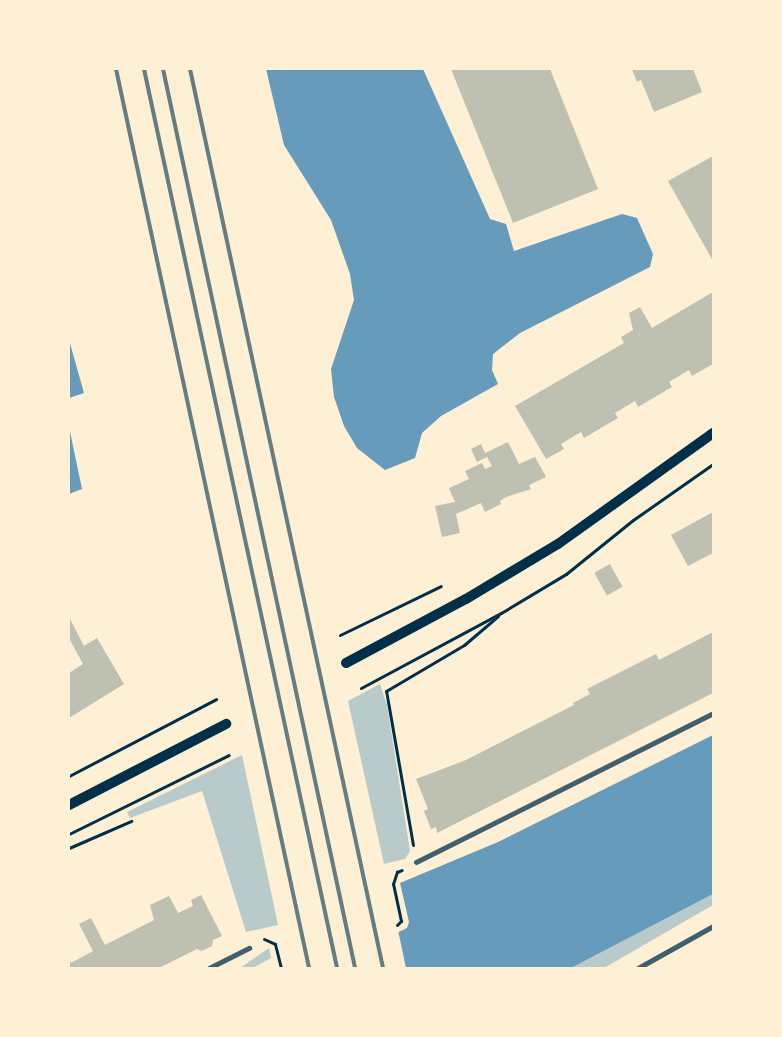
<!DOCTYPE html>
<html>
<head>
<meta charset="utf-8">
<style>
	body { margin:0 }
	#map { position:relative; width:782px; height:1037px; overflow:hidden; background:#fdf0d5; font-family:"Fira Sans",sans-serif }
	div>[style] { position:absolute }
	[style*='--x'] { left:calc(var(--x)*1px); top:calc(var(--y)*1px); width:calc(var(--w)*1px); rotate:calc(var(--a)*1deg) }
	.green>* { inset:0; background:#b9caca }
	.water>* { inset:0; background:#669bbc }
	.pier>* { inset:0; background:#fdf0d5 }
	.building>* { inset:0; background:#bec0b2; transform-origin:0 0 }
	.path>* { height:3px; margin:-1.5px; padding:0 1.5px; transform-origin:1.5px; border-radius:1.5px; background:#003049 }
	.minor>* { height:5px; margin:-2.5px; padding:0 2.5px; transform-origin:2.5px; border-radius:2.5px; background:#3f606c }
	.secondary>* { height:10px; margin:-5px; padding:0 5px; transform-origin:5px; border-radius:5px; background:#003049 }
	.rail>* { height:4px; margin:-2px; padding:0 2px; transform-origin:2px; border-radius:2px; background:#657d81 }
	span { translate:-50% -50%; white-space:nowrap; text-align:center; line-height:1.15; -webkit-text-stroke:4.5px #fdf0d5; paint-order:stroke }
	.frame { position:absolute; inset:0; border:70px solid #fdf0d5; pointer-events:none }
</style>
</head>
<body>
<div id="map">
	<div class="green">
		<div style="clip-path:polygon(380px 684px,387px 705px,410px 851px,405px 859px,384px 864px,348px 701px)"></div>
		<div style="clip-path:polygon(242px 755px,278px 925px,246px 932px,202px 791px,130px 818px,127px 812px)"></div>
		<div style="clip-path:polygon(713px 894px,713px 905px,604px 968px,571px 968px)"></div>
		<div style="clip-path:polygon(269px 948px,271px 958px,253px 968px,240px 968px)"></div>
	</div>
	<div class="water">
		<div style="clip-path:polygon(266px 69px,423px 69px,490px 219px,506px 224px,514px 251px,622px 214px,637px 218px,653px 254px,650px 267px,520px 333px,493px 354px,492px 370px,498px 384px,441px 416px,422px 433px,415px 458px,385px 470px,357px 448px,344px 426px,334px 397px,331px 369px,354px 300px,350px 274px,331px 220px,284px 145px)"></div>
		<div style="clip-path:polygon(69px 340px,84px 393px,69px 398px)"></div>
		<div style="clip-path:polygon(69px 427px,82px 489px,69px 494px)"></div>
		<div style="clip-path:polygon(713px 735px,713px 894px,571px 968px,323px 968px,407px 928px,409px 922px,400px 883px,498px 842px)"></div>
	</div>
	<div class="pier">
		<div style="clip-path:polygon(398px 930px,406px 968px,320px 968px,322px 966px)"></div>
	</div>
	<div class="building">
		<div style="clip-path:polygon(451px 69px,550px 69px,598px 189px,513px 223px)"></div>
		<div style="clip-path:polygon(632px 69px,693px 69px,702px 92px,654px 112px,641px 80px,637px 82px)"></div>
		<div style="clip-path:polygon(713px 156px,713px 261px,668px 181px)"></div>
		<div style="clip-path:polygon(713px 292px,713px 364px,692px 376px,689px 370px,669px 382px,672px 387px,638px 407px,635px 401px,615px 413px,618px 418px,584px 438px,581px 432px,561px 444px,564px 449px,546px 459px,515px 406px,624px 343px,621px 337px,633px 330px,629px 313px,640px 307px,652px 328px)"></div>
		<div style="clip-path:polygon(508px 442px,519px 464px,535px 457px,546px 477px,529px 485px,531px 489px,506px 497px,500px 501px,501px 504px,485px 512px,481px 503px,456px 514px,460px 533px,442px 537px,435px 506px,455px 502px,449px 488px,469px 479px,465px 471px,482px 463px,485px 469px,492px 466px,487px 457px,477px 462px,471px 449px,481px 444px,485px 453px)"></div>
		<div style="clip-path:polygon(713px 512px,713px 553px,688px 566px,671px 535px)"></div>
		<div style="left:610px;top:564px;width:26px;height:18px;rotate:61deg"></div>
		<div style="clip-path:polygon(69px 617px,84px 646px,97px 638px,124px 684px,69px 718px,69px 673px,83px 664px,69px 638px)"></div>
		<div style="clip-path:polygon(713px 632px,713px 693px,437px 833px,436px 827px,431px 829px,424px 811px,428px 809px,416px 779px,466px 760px,574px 705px,573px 703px,590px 694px,587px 689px,656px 654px,659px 660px)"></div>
		<div style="clip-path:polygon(201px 895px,222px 936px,213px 940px,212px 946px,202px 951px,197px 949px,159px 968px,69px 968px,69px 958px,71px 963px,93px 951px,79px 924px,91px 918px,105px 945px,154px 920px,150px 905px,169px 896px,178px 913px,193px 906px,191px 900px)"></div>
	</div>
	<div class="path">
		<div style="--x:340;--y:635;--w:112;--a:-25.9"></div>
		<div style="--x:361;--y:688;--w:159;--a:-28.2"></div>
		<div style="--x:501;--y:613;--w:76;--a:-31"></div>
		<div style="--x:566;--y:574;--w:86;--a:-38.9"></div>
		<div style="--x:633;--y:520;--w:98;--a:-35"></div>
		<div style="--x:69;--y:776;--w:166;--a:-27.6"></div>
		<div style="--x:69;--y:834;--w:178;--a:-26.3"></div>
		<div style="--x:413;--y:845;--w:156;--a:-99.9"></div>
		<div style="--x:386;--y:691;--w:91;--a:-30.5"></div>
		<div style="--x:464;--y:645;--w:45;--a:-40.5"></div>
		<div style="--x:69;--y:848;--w:68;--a:-23.5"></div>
		<div style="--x:397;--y:925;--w:6;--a:-45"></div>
		<div style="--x:401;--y:921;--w:38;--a:-102"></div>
		<div style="--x:393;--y:884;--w:13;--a:-72"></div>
		<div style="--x:397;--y:872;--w:5;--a:-22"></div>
		<div style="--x:264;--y:939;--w:12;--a:24"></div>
		<div style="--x:275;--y:944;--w:25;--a:76"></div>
	</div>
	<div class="minor">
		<div style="--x:416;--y:862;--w:332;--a:-26.6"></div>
		<div style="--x:209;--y:968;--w:45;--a:-26.6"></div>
		<div style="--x:638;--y:968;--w:86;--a:-29.2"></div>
	</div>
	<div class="secondary">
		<div style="--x:346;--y:663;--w:136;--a:-28.1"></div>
		<div style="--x:466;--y:599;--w:107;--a:-30.9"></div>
		<div style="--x:558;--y:544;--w:191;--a:-35.6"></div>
		<div style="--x:69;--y:805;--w:177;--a:-27.3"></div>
	</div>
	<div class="rail">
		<div style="--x:116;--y:69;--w:919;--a:77.88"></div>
		<div style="--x:144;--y:69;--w:919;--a:77.88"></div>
		<div style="--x:163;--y:69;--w:919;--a:77.94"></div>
		<div style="--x:190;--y:69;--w:919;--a:77.88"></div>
	</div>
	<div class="frame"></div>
</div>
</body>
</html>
